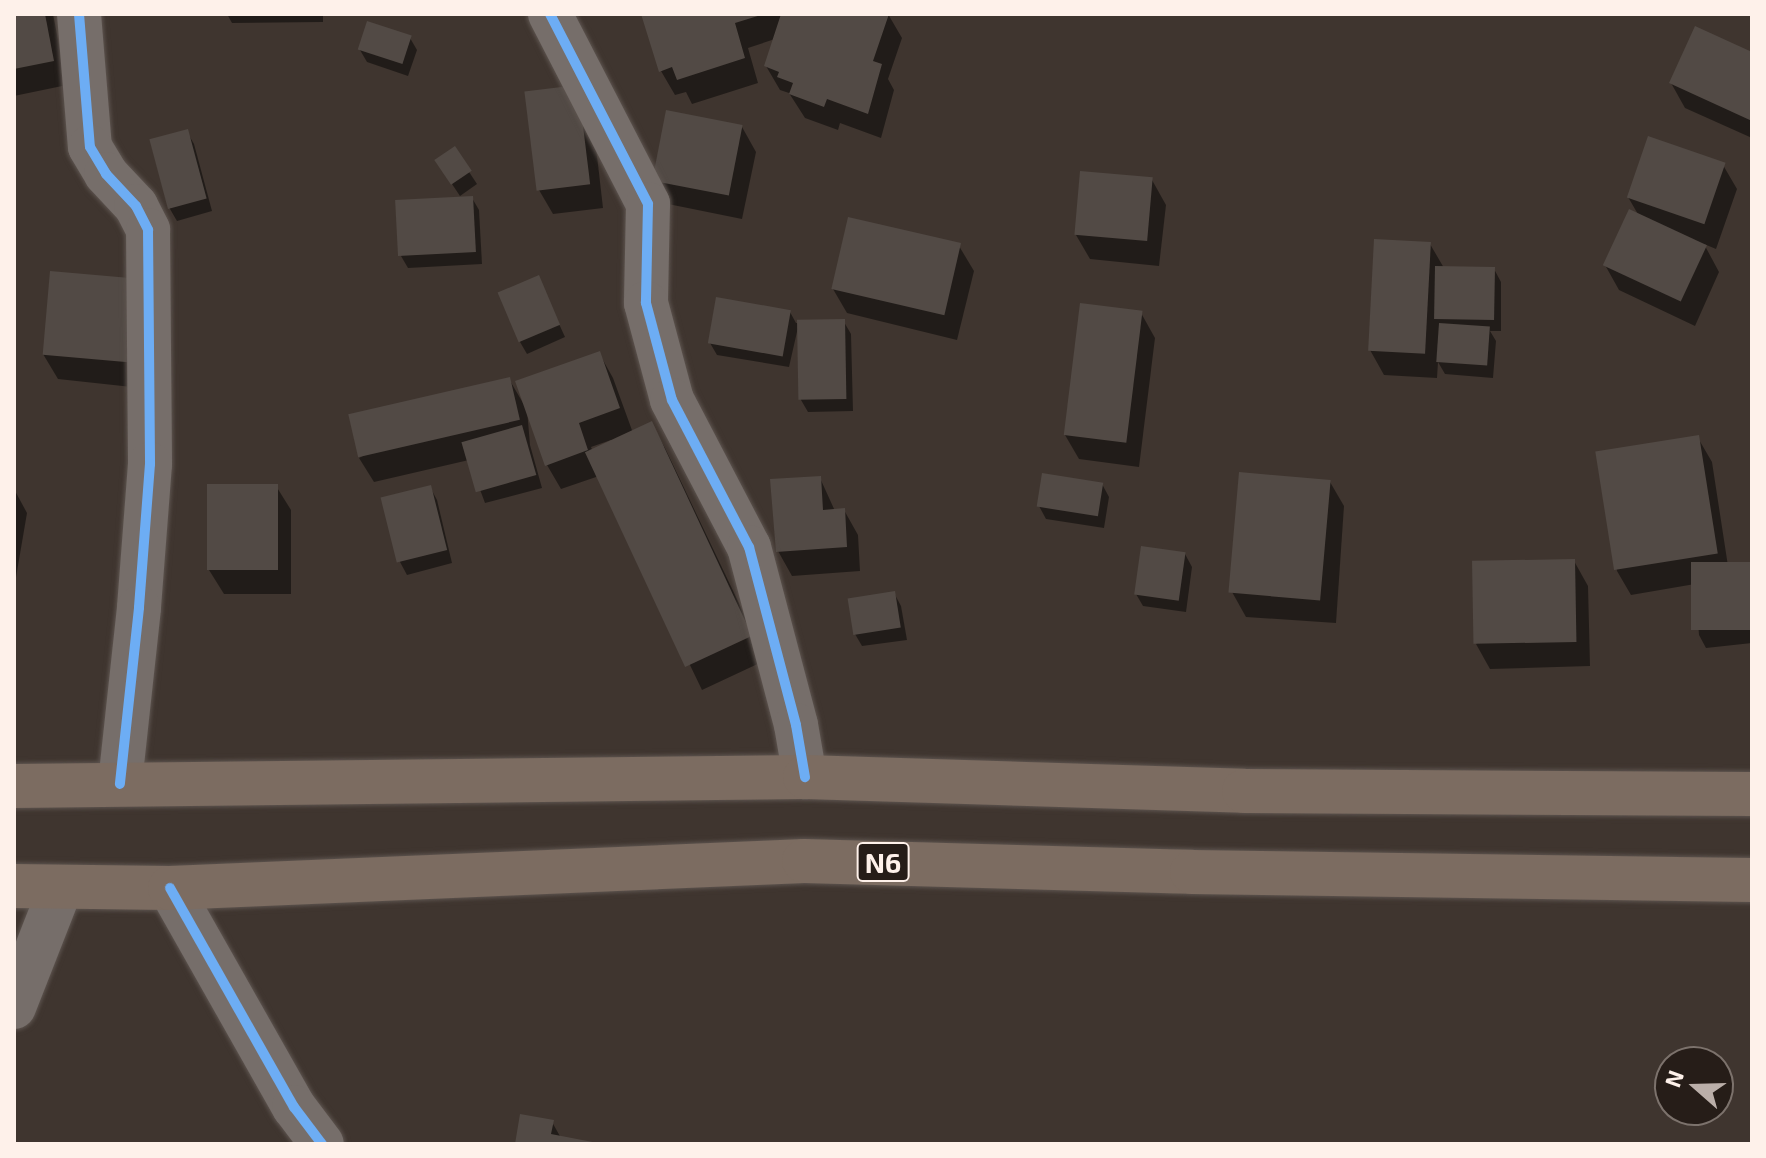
<!DOCTYPE html>
<html>
<head>
<meta charset="utf-8">
<style>
	body { margin:0 }
	#map { position:relative; width:1766px; height:1158px; overflow:hidden; background:#3f352f; font-family:"Exo 2",sans-serif }
	div>[style] { position:absolute }
	[style*='--x'] { left:calc(var(--x)*1px); top:calc(var(--y)*1px); width:calc(var(--w)*1px); rotate:calc(var(--a)*1deg) }
	.shadow>* { inset:0; background:#0007 }
	.building>* { inset:0; background:#524a45; transform-origin:0 0 }
	.roads { filter:drop-shadow(0 0 2px #5d544f) drop-shadow(0 0 2px #5d544f) }
	.minor>* { height:44px; margin:-22px; padding:0 22px; transform-origin:22px; border-radius:22px; background:#766e6a }
	.trunk>* { height:44px; margin:-22px; padding:0 22px; transform-origin:22px; border-radius:22px; background:#7c6c61 }
	.cycleway>* { height:10px; margin:-5px; padding:0 5px; transform-origin:5px; border-radius:5px; background:#6dadf4 }
	span { translate:-50% -50%; white-space:nowrap; text-align:center; line-height:1.15; -webkit-text-stroke:8px #261d18; paint-order:stroke }
	.shield-label span { padding:2px 6px; background:#261d18; border:2px solid; border-radius:6px; -webkit-text-stroke-width:0 }
	.shield-label { font-size:28px; color:#fef1ea; font-weight:700 }
	.frame { position:absolute; inset:0; border:16px solid #fef1ea; pointer-events:none }
	.north { position:absolute; left:1654px; top:1046px; width:80px; height:80px; box-sizing:border-box; background:#261d18; border:2px solid #7c726c; border-radius:50%; rotate:290deg; font-size:22px; font-weight:700; line-height:32px; text-align:center; color:#fef1ea }
	.north::after { content:''; display:block; margin:auto; width:28px; height:36px; background:#bbafa9; clip-path:polygon(50% 0,100% 100%,50% 72%,0 100%) }
</style>
</head>
<body>
<div id="map">
	<div class="shadow">
		<div style="clip-path:polygon(14px 14px,53px 14px,67px 85px,14px 96px)"></div>
		<div style="clip-path:polygon(227px 14px,323px 14px,323px 22px,232px 23px)"></div>
		<div style="clip-path:polygon(643px 14px,888px 14px,902px 38px,888px 79px,894px 90px,881px 138px,840px 123px,838px 130px,805px 118px,789px 93px,780px 90px,766px 66px,775px 39px,748px 48px,758px 83px,692px 104px,686px 92px,675px 95px,661px 71px)"></div>
		<div style="clip-path:polygon(410px 38px,417px 50px,408px 76px,367px 62px,360px 50px)"></div>
		<div style="clip-path:polygon(1752px 54px,1752px 138px,1685px 108px,1671px 83px)"></div>
		<div style="clip-path:polygon(592px 112px,603px 208px,553px 214px,539px 190px)"></div>
		<div style="clip-path:polygon(742px 127px,756px 152px,742px 219px,668px 204px,653px 180px)"></div>
		<div style="clip-path:polygon(187px 132px,194px 144px,212px 211px,177px 221px,170px 209px,152px 141px)"></div>
		<div style="clip-path:polygon(454px 149px,477px 184px,460px 196px,444px 172px)"></div>
		<div style="clip-path:polygon(1723px 165px,1737px 189px,1716px 249px,1704px 244px,1719px 272px,1695px 326px,1619px 290px,1605px 265px,1639px 216px,1628px 197px)"></div>
		<div style="clip-path:polygon(1152px 180px,1166px 205px,1159px 266px,1090px 259px,1076px 235px)"></div>
		<div style="clip-path:polygon(472px 198px,479px 210px,482px 264px,408px 268px,401px 256px)"></div>
		<div style="clip-path:polygon(1430px 244px,1444px 268px,1494px 269px,1501px 282px,1501px 331px,1490px 331px,1496px 341px,1493px 378px,1445px 374px,1438px 362px,1437px 378px,1384px 375px,1370px 350px)"></div>
		<div style="clip-path:polygon(959px 246px,974px 271px,957px 340px,847px 313px,833px 289px)"></div>
		<div style="clip-path:polygon(538px 278px,565px 337px,527px 354px,520px 342px)"></div>
		<div style="clip-path:polygon(135px 281px,141px 388px,58px 379px,43px 354px)"></div>
		<div style="clip-path:polygon(790px 312px,796px 323px,844px 322px,851px 334px,853px 411px,808px 412px,801px 400px,799px 323px,789px 367px,717px 355px,710px 343px)"></div>
		<div style="clip-path:polygon(1141px 313px,1155px 338px,1139px 467px,1079px 459px,1065px 435px)"></div>
		<div style="clip-path:polygon(evenodd,599px 353px,613px 378px,633px 433px,651px 424px,665px 448px,766px 660px,702px 690px,599px 476px,561px 489px,547px 465px,527px 409px,530px 445px,542px 488px,485px 503px,469px 460px,374px 482px,359px 458px,509px 379px,523px 403px,599px 353px,611px 440px,612px 443px,593px 452px,591px 447px,611px 440px)"></div>
		<div style="clip-path:polygon(1698px 438px,1712px 462px,1728px 566px,1752px 564px,1752px 643px,1706px 648px,1699px 635px,1695px 584px,1631px 595px,1617px 571px,1597px 454px)"></div>
		<div style="clip-path:polygon(820px 478px,835px 511px,844px 510px,858px 535px,860px 571px,792px 576px,778px 551px)"></div>
		<div style="clip-path:polygon(1330px 482px,1344px 506px,1336px 623px,1246px 617px,1232px 592px)"></div>
		<div style="clip-path:polygon(1102px 484px,1109px 497px,1104px 528px,1046px 519px,1039px 506px)"></div>
		<div style="clip-path:polygon(276px 486px,291px 510px,291px 594px,224px 594px,209px 570px)"></div>
		<div style="clip-path:polygon(430px 487px,437px 500px,452px 563px,407px 575px,400px 562px)"></div>
		<div style="clip-path:polygon(14px 489px,27px 513px,14px 589px)"></div>
		<div style="clip-path:polygon(1185px 554px,1192px 567px,1186px 612px,1143px 606px,1136px 594px)"></div>
		<div style="clip-path:polygon(1574px 561px,1588px 586px,1590px 666px,1490px 669px,1476px 644px)"></div>
		<div style="clip-path:polygon(894px 593px,901px 606px,907px 640px,862px 646px,855px 634px,850px 601px)"></div>
		<div style="clip-path:polygon(552px 1122px,561px 1138px,601px 1144px,517px 1144px)"></div>
	</div>
	<div class="building">
		<div style="clip-path:polygon(14px 14px,45px 14px,54px 61px,14px 69px)"></div>
		<div style="clip-path:polygon(641px 14px,761px 14px,761px 15px,735px 23px,745px 58px,677px 80px,672px 67px,659px 72px)"></div>
		<div style="clip-path:polygon(781px 14px,889px 14px,873px 61px,882px 64px,868px 114px,827px 99px,824px 107px,789px 94px,793px 83px,777px 77px,779px 72px,764px 66px)"></div>
		<div style="left:367px;top:21px;width:47px;height:30px;rotate:18deg"></div>
		<div style="clip-path:polygon(1695px 26px,1752px 52px,1752px 121px,1669px 83px)"></div>
		<div style="left:578px;top:85px;width:100px;height:54px;rotate:83deg"></div>
		<div style="left:666px;top:110px;width:78px;height:72px;rotate:11deg"></div>
		<div style="left:188px;top:129px;width:72px;height:40px;rotate:75deg"></div>
		<div style="left:1648px;top:136px;width:82px;height:65px;rotate:19deg"></div>
		<div style="left:455px;top:146px;width:30px;height:25px;rotate:56deg"></div>
		<div style="left:1080px;top:171px;width:73px;height:64px;rotate:5deg"></div>
		<div style="left:473px;top:196px;width:56px;height:78px;rotate:87deg"></div>
		<div style="left:1629px;top:209px;width:86px;height:62px;rotate:25deg"></div>
		<div style="left:848px;top:217px;width:116px;height:74px;rotate:13deg"></div>
		<div style="left:1374px;top:239px;width:57px;height:112px;rotate:3deg"></div>
		<div style="left:1435px;top:266px;width:60px;height:53px;rotate:1deg"></div>
		<div style="left:50px;top:271px;width:86px;height:84px;rotate:5deg"></div>
		<div style="left:539px;top:275px;width:54px;height:45px;rotate:67deg"></div>
		<div style="left:716px;top:297px;width:76px;height:47px;rotate:10deg"></div>
		<div style="left:1080px;top:303px;width:63px;height:133px;rotate:7deg"></div>
		<div style="left:845px;top:319px;width:80px;height:48px;rotate:89deg"></div>
		<div style="left:1439px;top:323px;width:51px;height:39px;rotate:4deg"></div>
		<div style="clip-path:polygon(600px 351px,620px 408px,579px 423px,588px 450px,545px 466px,515px 381px)"></div>
		<div style="left:510px;top:377px;width:44px;height:166px;rotate:77deg"></div>
		<div style="left:652px;top:421px;width:237px;height:74px;rotate:65deg"></div>
		<div style="left:522px;top:425px;width:52px;height:63px;rotate:74deg"></div>
		<div style="left:1699px;top:435px;width:120px;height:105px;rotate:81deg"></div>
		<div style="left:1239px;top:472px;width:92px;height:121px;rotate:5deg"></div>
		<div style="left:1042px;top:473px;width:62px;height:34px;rotate:9deg"></div>
		<div style="clip-path:polygon(821px 476px,823px 510px,845px 508px,847px 547px,776px 552px,770px 479px)"></div>
		<div style="left:207px;top:484px;width:71px;height:86px"></div>
		<div style="left:431px;top:485px;width:67px;height:52px;rotate:76deg"></div>
		<div style="left:1141px;top:546px;width:45px;height:49px;rotate:8deg"></div>
		<div style="left:1575px;top:559px;width:83px;height:103px;rotate:89deg"></div>
		<div style="left:1752px;top:562px;width:68px;height:61px;rotate:90deg"></div>
		<div style="left:895px;top:591px;width:37px;height:48px;rotate:81deg"></div>
		<div style="clip-path:polygon(520px 1114px,554px 1120px,551px 1134px,603px 1144px,515px 1144px)"></div>
	</div>
	<div class="roads">
		<div class="minor">
			<div style="--x:79;--y:14;--w:133;--a:85.3"></div>
			<div style="--x:90;--y:147;--w:31;--a:59"></div>
			<div style="--x:106;--y:174;--w:44;--a:46.8"></div>
			<div style="--x:136;--y:206;--w:27;--a:63"></div>
			<div style="--x:148;--y:230;--w:234;--a:89.5"></div>
			<div style="--x:150;--y:464;--w:144;--a:94.4"></div>
			<div style="--x:139;--y:608;--w:177;--a:96.2"></div>
			<div style="--x:550;--y:14;--w:214;--a:62.7"></div>
			<div style="--x:648;--y:204;--w:99;--a:91.2"></div>
			<div style="--x:646;--y:303;--w:100;--a:75"></div>
			<div style="--x:672;--y:400;--w:166;--a:62.4"></div>
			<div style="--x:749;--y:547;--w:184;--a:75.2"></div>
			<div style="--x:796;--y:725;--w:53;--a:80.2"></div>
			<div style="--x:170;--y:888;--w:252;--a:60.5"></div>
			<div style="--x:294;--y:1107;--w:46;--a:52.9"></div>
			<div style="--x:14;--y:1007;--w:129;--a:-68.6"></div>
		</div>
		<div class="trunk">
			<div style="--x:14;--y:786;--w:791;--a:-0.65"></div>
			<div style="--x:805;--y:777;--w:439;--a:1.8"></div>
			<div style="--x:1244;--y:791;--w:508;--a:0.34"></div>
			<div style="--x:14;--y:886;--w:156;--a:0.7"></div>
			<div style="--x:170;--y:888;--w:635;--a:-2.44"></div>
			<div style="--x:804;--y:861;--w:388;--a:1.6"></div>
			<div style="--x:1192;--y:872;--w:560;--a:0.82"></div>
		</div>
	</div>
	<div class="cycleway">
		<div style="--x:79;--y:14;--w:133;--a:85.3"></div>
		<div style="--x:90;--y:147;--w:31;--a:59"></div>
		<div style="--x:106;--y:174;--w:44;--a:46.8"></div>
		<div style="--x:136;--y:206;--w:27;--a:63"></div>
		<div style="--x:148;--y:230;--w:234;--a:89.5"></div>
		<div style="--x:150;--y:464;--w:144;--a:94.4"></div>
		<div style="--x:139;--y:608;--w:177;--a:96.2"></div>
		<div style="--x:550;--y:14;--w:214;--a:62.7"></div>
		<div style="--x:648;--y:204;--w:99;--a:91.2"></div>
		<div style="--x:646;--y:303;--w:100;--a:75"></div>
		<div style="--x:672;--y:400;--w:166;--a:62.4"></div>
		<div style="--x:749;--y:547;--w:184;--a:75.2"></div>
		<div style="--x:796;--y:725;--w:53;--a:80.2"></div>
		<div style="--x:170;--y:888;--w:252;--a:60.5"></div>
		<div style="--x:294;--y:1107;--w:46;--a:52.9"></div>
	</div>
	<div class="shield-label">
		<span style="left:883px;top:862px">N6</span>
	</div>
	<div class="frame"></div>
	<div class="north">N</div>
</div>
</body>
</html>
